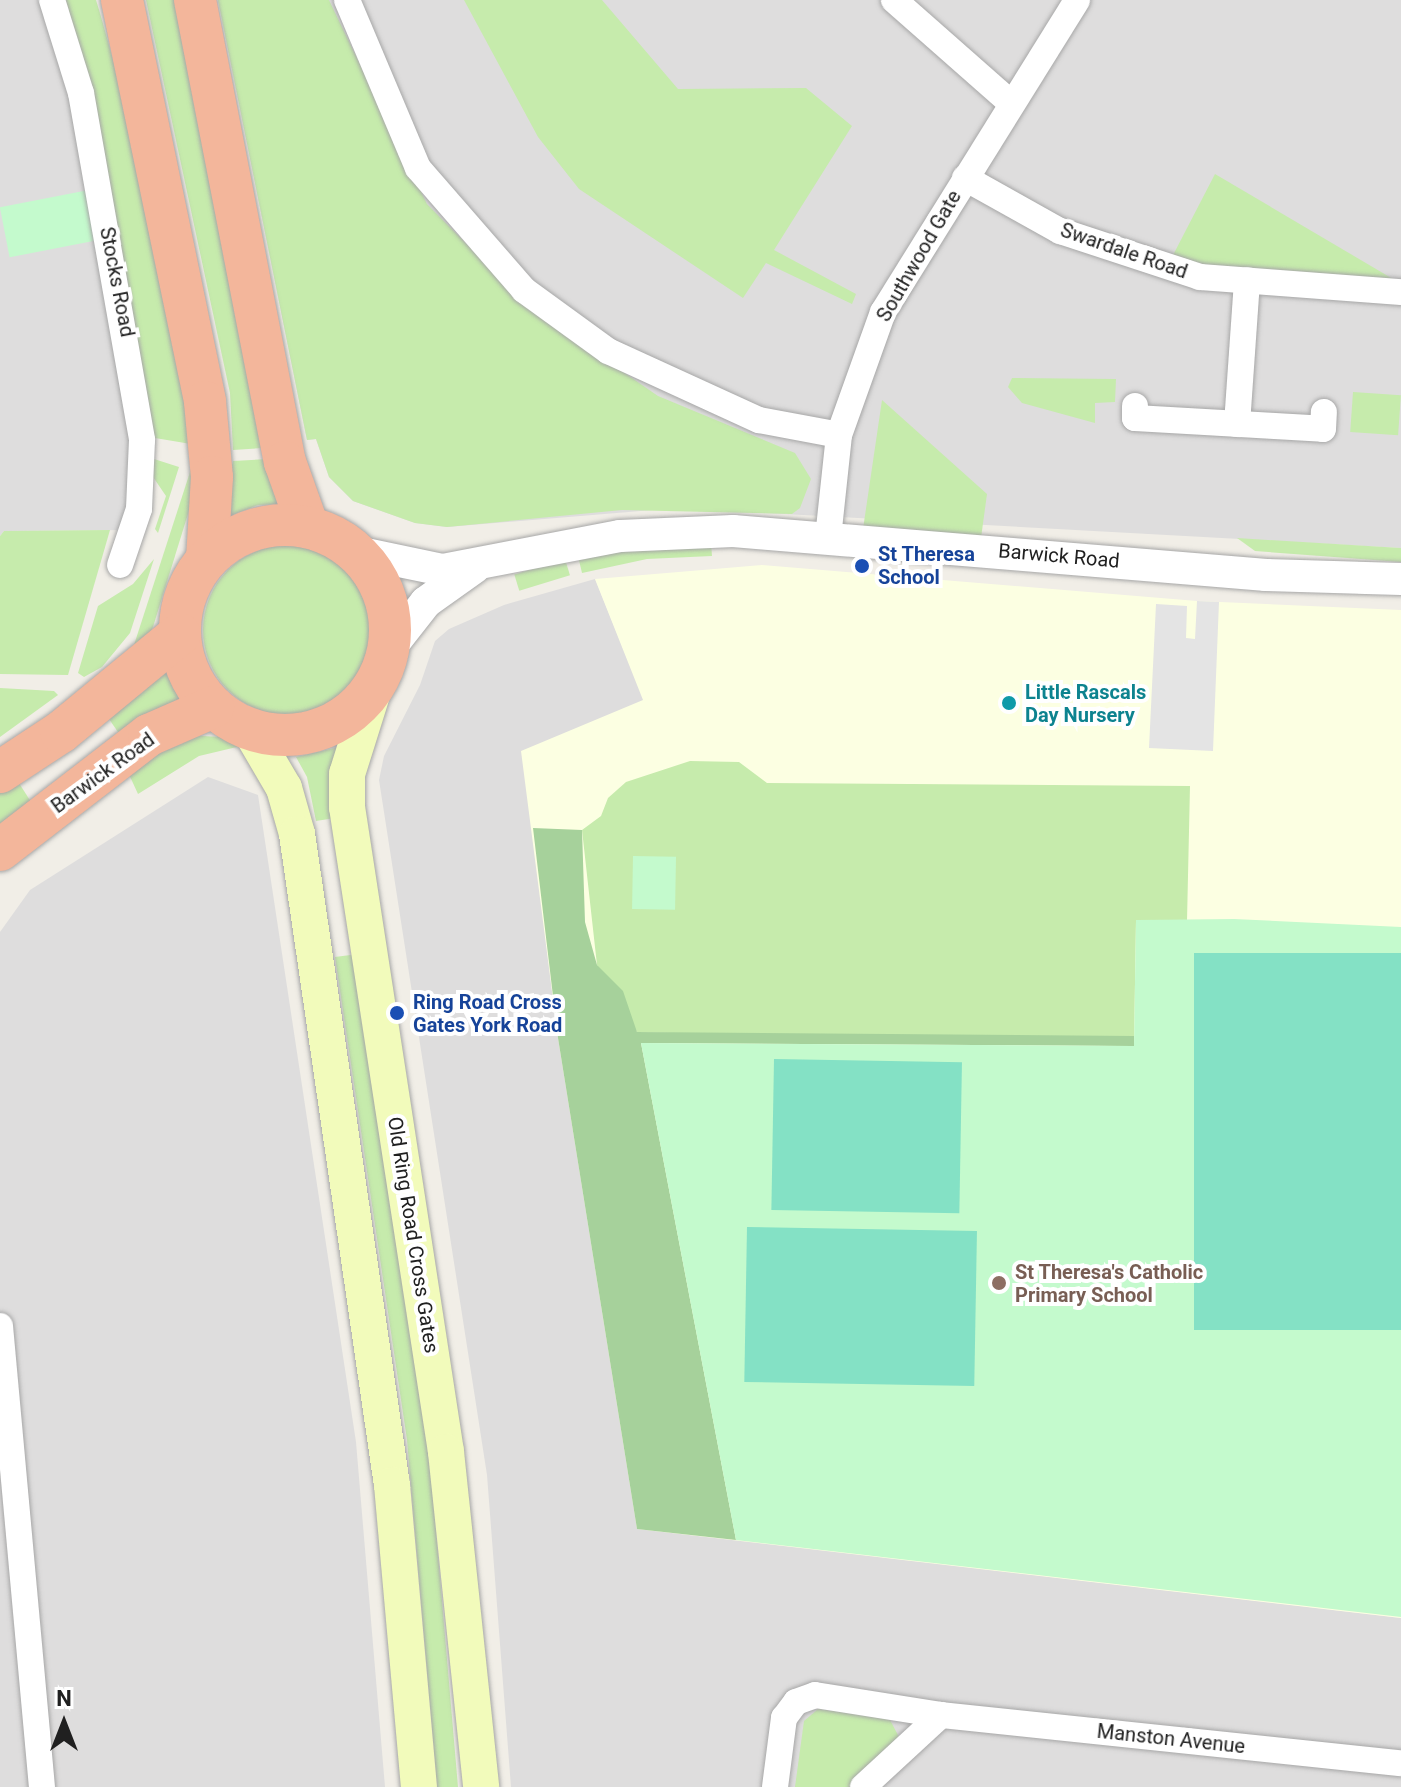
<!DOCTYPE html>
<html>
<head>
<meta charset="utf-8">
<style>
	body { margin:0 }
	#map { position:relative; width:1401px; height:1787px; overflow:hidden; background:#f1eee7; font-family:Roboto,sans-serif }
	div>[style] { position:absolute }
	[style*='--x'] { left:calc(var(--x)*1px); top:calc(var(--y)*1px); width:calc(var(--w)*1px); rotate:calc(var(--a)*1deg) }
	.residential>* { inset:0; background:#dedddd }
	.education>* { inset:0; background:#fcffe2 }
	.grass>* { inset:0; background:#c6ebac; transform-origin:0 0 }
	.round { border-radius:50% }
	.forest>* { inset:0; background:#a6d19b }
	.park>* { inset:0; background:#c4facd; transform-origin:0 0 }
	.pitch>* { inset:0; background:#84e1c5; transform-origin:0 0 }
	.parking>* { inset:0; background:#e4e4e4 }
	.roads { filter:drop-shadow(0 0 2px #a7a7a7) drop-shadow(0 0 2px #a7a7a7) }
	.minor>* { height:26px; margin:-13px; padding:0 13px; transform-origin:13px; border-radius:13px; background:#fff }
	.tertiary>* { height:32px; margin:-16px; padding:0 16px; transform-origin:16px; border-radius:16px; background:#fff }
	.secondary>* { height:36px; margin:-18px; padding:0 18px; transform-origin:18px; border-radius:18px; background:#f2fbbb }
	.trunk>* { height:42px; margin:-21px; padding:0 21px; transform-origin:21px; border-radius:21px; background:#f3b69b }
	.trunk>.ring { margin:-21px; padding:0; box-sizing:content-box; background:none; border:42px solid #f3b69b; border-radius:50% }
	.dots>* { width:22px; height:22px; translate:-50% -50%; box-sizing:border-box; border:4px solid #fff; border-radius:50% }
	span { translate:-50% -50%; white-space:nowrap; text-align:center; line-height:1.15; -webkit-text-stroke:8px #fff; paint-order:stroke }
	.street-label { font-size:20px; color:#202020 }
	.transit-label { font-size:20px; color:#164399; font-weight:700 }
	.left { translate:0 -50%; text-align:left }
	.culture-label { font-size:20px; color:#0d838f; font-weight:700 }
	.education-label { font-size:20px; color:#785e54; font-weight:700 }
	.north { position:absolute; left:24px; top:1683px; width:80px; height:80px; -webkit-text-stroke:6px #fff; paint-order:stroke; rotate:0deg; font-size:22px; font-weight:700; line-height:32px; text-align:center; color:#202020 }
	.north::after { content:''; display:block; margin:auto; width:28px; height:36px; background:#202020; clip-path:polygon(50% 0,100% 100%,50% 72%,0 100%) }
</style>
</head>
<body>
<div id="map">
	<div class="residential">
		<div style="clip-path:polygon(0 0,52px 0,133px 373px,133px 530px,4px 531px,0 536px)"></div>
		<div style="clip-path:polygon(218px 0,1401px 0,1401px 548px,677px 508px,447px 527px,415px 523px,353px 501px,329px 477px,316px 439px,307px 440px)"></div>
		<div style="clip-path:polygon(595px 579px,644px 700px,637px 1528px,1401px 1618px,1401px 1787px,511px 1787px,487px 1475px,379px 780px,384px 756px,420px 685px,435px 641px,449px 629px,504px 605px)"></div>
		<div style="clip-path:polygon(208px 777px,258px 795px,356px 1442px,385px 1787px,0 1787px,0 932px,30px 890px)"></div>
	</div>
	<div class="education">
		<div style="clip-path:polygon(762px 565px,1197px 601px,1401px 610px,1401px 1618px,637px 1529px,558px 1038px,521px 751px,643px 700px,595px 579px)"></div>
	</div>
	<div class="grass">
		<div style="clip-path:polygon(66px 0,96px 0,100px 13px,128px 113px,197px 445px,149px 437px,89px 92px)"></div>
		<div style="clip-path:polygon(146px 0,176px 0,263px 448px,233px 450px,230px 393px)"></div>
		<div style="clip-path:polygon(218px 0,329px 0,427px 204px,529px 307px,658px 396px,795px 453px,811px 479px,800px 508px,792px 514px,622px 510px,447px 527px,415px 523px,353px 501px,329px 477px,316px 439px,307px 440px)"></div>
		<div style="clip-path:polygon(464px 0,602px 0,678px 89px,806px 88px,852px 126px,774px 250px,856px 294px,852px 304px,766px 263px,743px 298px,579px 189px,538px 137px)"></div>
		<div style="clip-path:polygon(1215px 174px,1393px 279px,1225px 270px,1171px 259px)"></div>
		<div style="clip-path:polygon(1012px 378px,1116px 379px,1115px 402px,1095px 403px,1095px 423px,1022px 403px,1008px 387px)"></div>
		<div style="left:1353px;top:392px;width:48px;height:40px;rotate:4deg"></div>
		<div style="clip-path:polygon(882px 400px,987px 494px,981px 538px,863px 529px)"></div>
		<div style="clip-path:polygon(151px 458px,179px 467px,158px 533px,155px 529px,166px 496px,151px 474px)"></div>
		<div style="clip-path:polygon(267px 459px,283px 504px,258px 505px,220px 520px,233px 461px)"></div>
		<div style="clip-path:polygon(191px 469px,192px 501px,153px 627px,145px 642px,133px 648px)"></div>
		<div style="clip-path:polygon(110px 530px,68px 675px,0 674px,0 536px,4px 531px)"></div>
		<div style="clip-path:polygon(1237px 538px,1401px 548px,1401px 562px,1255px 551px)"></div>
		<div style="clip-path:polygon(711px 544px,712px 556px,647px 559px,582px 573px,578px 556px)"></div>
		<div class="round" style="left:203px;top:545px;width:170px;height:170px"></div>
		<div style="clip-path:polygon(154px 559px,130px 633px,102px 667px,84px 677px,78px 673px,98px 606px,133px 584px)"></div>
		<div style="left:565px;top:559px;width:17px;height:53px;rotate:73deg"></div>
		<div style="clip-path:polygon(166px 668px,188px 704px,122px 738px,107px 716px)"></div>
		<div style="clip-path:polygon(0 688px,54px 691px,58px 695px,0 737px)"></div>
		<div style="clip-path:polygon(186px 735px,221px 737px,241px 746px,199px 756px,138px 794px,127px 770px)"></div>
		<div style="clip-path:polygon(339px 747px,335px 818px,316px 821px,307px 777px,296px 757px)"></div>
		<div style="clip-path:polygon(690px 761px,739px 762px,767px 783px,1190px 786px,1187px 921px,1136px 921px,1134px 1046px,637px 1032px,597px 965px,582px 830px,601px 816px,608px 798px,626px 782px)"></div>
		<div style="clip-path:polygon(17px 780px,33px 805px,0 829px,0 792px)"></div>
		<div style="clip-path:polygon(358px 954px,428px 1438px,458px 1787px,437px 1787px,407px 1440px,335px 957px)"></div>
		<div style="clip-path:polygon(818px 1709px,889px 1718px,899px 1737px,851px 1787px,795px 1787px,804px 1721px)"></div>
	</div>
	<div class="forest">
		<div style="clip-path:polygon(533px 828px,582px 830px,585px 922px,597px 965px,623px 991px,637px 1032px,1134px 1036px,1134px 1046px,641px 1043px,736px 1540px,637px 1529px,558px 1038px)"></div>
	</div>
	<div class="park">
		<div style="left:99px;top:188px;width:51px;height:101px;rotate:79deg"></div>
		<div style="left:633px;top:856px;width:43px;height:53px;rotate:1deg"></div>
		<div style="clip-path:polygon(1234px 919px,1401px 927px,1401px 1617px,736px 1540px,641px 1043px,1134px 1046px,1136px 920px)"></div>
	</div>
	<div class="pitch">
		<div style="left:1194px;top:953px;width:207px;height:377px"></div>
		<div style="left:774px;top:1059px;width:188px;height:151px;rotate:1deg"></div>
		<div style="left:747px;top:1227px;width:230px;height:155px;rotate:1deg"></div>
	</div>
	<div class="parking">
		<div style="clip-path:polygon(1197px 601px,1219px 602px,1213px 751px,1149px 748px,1156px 604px,1187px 606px,1186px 638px,1195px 639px)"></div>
	</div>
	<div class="roads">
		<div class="minor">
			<div style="--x:52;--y:0;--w:97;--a:72.7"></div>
			<div style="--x:81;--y:93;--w:352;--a:80"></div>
			<div style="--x:142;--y:440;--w:69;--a:92.5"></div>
			<div style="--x:139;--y:509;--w:59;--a:108.7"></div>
			<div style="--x:347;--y:0;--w:182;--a:67.1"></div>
			<div style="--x:418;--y:168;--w:162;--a:49"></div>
			<div style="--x:524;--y:290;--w:104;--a:36"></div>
			<div style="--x:608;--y:351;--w:166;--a:24.6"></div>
			<div style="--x:759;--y:420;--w:81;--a:10.6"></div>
			<div style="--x:894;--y:0;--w:156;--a:41.4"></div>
			<div style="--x:965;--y:178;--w:109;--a:29.2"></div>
			<div style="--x:1060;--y:231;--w:147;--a:18.2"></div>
			<div style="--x:1200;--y:277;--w:202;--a:4.3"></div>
			<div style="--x:1135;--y:406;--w:12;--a:90"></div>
			<div style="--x:1135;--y:418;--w:188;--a:3.3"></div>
			<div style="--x:1323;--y:429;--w:17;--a:-87"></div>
			<div style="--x:1237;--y:424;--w:144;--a:-86"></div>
			<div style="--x:828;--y:538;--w:104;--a:-83.9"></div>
			<div style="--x:839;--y:435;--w:131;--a:-70.3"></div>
			<div style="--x:883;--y:312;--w:367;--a:-58.1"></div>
			<div style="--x:0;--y:1326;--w:463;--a:84.8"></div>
			<div style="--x:775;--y:1787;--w:70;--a:-82.6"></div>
			<div style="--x:784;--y:1718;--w:20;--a:-53"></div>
			<div style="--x:796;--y:1702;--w:20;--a:-20"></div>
			<div style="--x:815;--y:1695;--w:128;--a:9"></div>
			<div style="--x:941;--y:1715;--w:462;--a:6"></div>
			<div style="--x:863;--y:1787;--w:106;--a:-42.7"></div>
		</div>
		<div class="tertiary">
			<div style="--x:356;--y:552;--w:89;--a:11.7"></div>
			<div style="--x:443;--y:570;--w:180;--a:-10.9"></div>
			<div style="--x:620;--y:536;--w:113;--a:-2.5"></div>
			<div style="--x:733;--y:531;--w:535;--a:4.72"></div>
			<div style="--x:1266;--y:575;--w:135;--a:1.7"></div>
			<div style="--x:390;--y:648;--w:58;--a:-52"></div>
			<div style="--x:426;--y:602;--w:60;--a:-35.5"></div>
		</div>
		<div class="secondary">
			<div style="--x:374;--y:688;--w:90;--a:107.4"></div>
			<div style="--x:347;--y:774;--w:33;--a:90"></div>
			<div style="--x:347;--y:807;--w:653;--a:81.27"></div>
			<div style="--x:446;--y:1452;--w:337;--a:84"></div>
			<div style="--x:250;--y:730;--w:67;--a:59.6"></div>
			<div style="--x:284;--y:788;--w:48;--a:74.2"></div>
			<div style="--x:297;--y:834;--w:658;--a:81.7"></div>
			<div style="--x:392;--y:1485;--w:303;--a:84.9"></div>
		</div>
		<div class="trunk">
			<div style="--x:122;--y:0;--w:410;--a:78.3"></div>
			<div style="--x:205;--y:402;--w:75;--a:84.7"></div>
			<div style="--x:212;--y:477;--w:82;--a:93.5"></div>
			<div style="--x:195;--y:0;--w:471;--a:79"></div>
			<div style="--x:285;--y:462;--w:69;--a:70.5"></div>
			<div class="ring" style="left:180px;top:525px;width:168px;height:168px"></div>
			<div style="--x:0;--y:772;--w:73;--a:-33.3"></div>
			<div style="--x:61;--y:732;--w:154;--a:-39.5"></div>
			<div style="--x:0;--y:850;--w:188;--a:-37.7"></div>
			<div style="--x:149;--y:735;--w:70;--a:-23.6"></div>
		</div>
	</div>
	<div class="dots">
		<div style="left:862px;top:566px;background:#1a4fb4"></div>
		<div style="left:1009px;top:703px;background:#0f9aa8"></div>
		<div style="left:397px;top:1013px;background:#1a4fb4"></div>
		<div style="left:999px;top:1283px;background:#8d6e63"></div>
	</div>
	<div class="street-label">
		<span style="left:1124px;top:251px;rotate:19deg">Swardale Road</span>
		<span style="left:919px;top:256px;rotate:-60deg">Southwood Gate</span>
		<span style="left:117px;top:282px;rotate:79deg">Stocks Road</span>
		<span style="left:1059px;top:556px;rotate:5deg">Barwick Road</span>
		<span style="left:103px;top:773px;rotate:-36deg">Barwick Road</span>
		<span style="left:413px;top:1235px;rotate:81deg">Old Ring Road Cross Gates</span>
		<span style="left:1171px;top:1739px;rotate:6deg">Manston Avenue</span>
	</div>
	<div class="transit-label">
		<span class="left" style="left:878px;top:566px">St Theresa<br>School</span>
		<span class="left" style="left:413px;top:1014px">Ring Road Cross<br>Gates York Road</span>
	</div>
	<div class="culture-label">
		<span class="left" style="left:1025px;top:704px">Little Rascals<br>Day Nursery</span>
	</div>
	<div class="education-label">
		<span class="left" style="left:1015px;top:1284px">St Theresa's Catholic<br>Primary School</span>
	</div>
	<div class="north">N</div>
</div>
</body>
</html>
